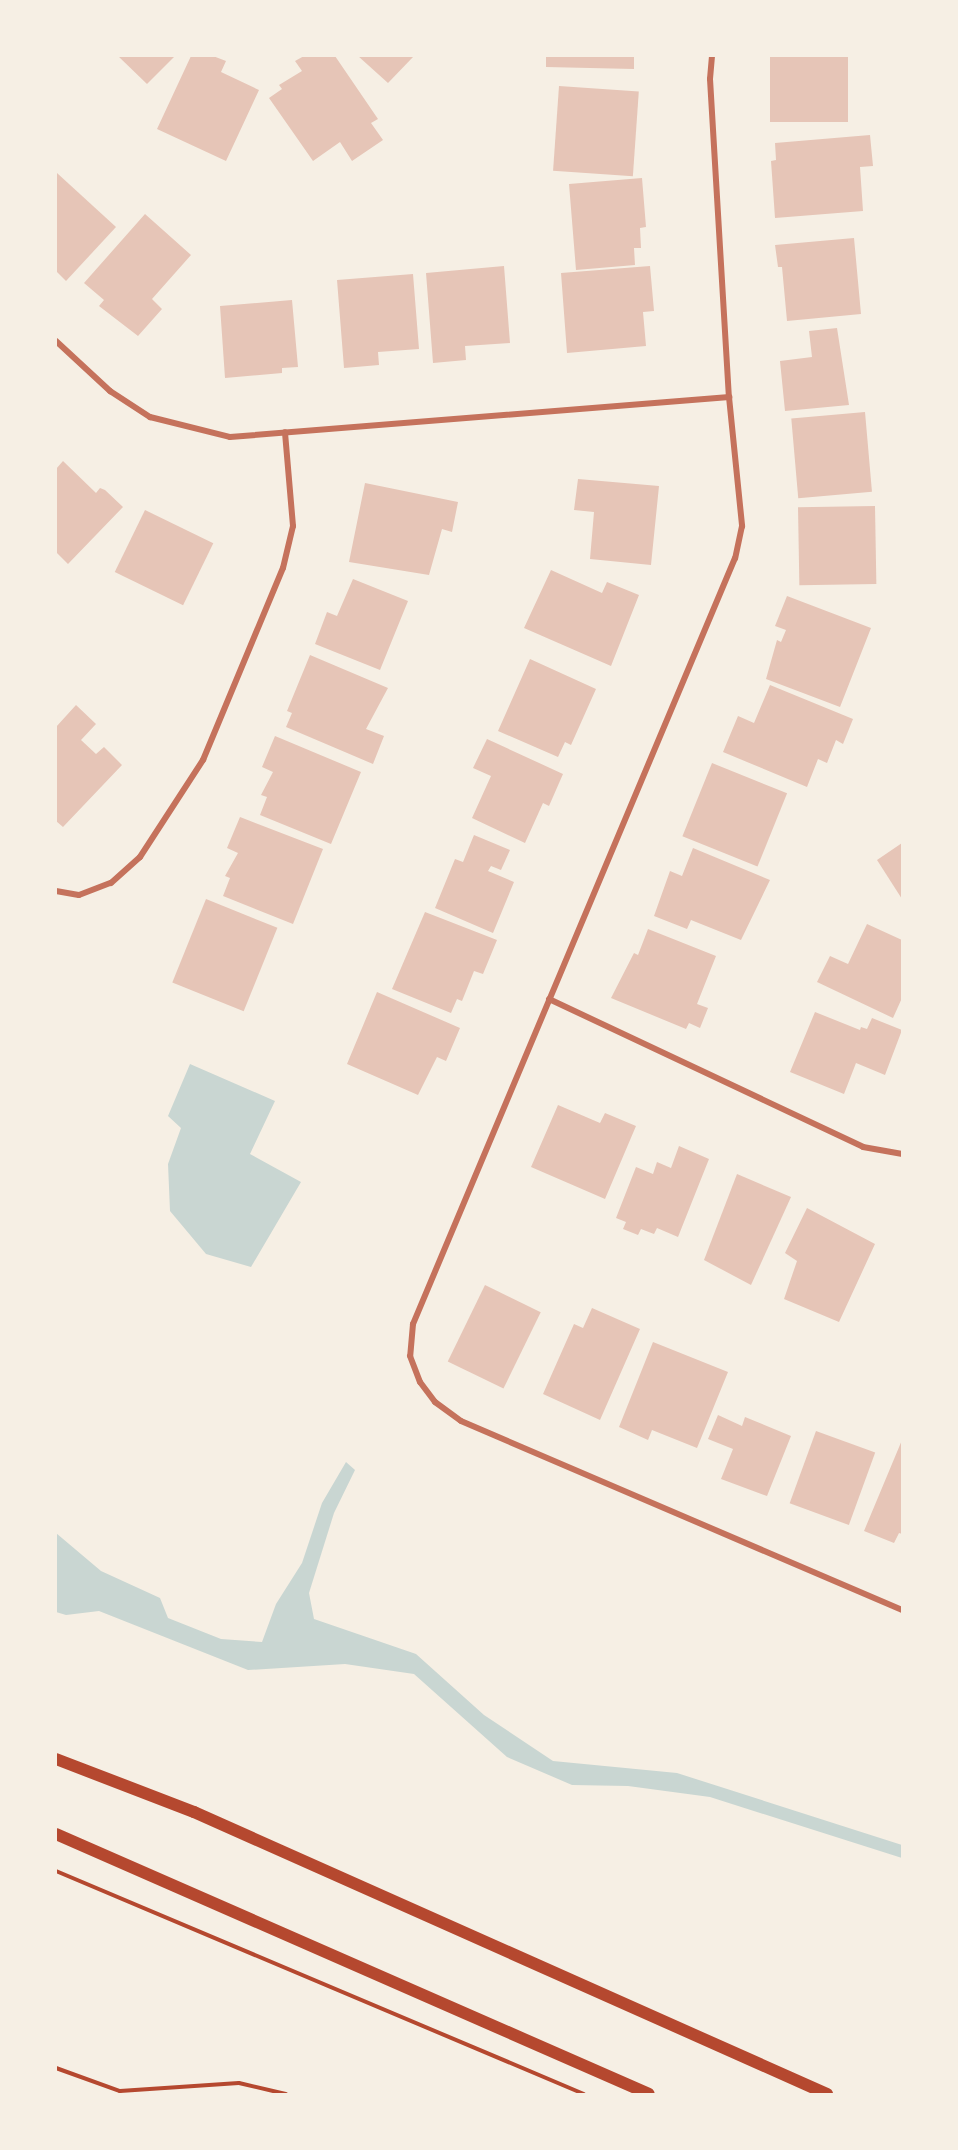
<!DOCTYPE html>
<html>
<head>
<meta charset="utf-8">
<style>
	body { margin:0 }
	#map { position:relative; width:958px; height:2150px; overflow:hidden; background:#f6efe4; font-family:Roboto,sans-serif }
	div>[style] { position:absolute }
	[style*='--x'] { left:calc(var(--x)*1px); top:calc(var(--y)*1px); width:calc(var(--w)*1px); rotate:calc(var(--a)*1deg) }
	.water>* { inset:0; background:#c9d6d2 }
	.building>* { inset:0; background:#e6c5b7; transform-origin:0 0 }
	.path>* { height:4px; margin:-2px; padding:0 2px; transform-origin:2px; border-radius:2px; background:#b5482f }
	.minor>* { height:6px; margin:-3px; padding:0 3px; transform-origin:3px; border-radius:3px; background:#c5725c }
	.secondary>* { height:12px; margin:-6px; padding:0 6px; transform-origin:6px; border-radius:6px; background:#b5482f }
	span { translate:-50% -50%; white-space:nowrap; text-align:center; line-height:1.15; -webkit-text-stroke:5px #f6efe4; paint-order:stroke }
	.frame { position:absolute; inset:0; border:57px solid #f6efe4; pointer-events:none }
</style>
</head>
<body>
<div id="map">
	<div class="water">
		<div style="clip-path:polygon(190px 1064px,275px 1101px,250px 1154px,301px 1182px,251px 1267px,206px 1254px,170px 1211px,168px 1164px,181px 1128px,168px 1116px)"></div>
		<div style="clip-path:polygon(346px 1462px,355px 1470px,334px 1513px,309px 1593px,314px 1619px,416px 1654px,484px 1715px,553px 1761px,677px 1773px,902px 1845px,902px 1858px,710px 1797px,628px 1786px,572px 1785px,507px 1757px,414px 1674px,345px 1664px,248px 1670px,99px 1611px,66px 1615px,56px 1612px,56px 1533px,101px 1571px,160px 1598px,168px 1618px,221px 1639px,262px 1642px,276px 1604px,302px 1563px,322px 1503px)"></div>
	</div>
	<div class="building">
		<div style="clip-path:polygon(118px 56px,175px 56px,147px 84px)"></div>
		<div style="clip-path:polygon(191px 56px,213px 56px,226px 61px,221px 72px,259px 90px,226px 161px,157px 129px)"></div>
		<div style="clip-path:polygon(304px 56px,335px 56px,378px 119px,371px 123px,383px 140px,352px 161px,340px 142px,313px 161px,269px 98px,282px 89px,279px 85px,302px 71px,295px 61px)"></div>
		<div style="clip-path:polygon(358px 56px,414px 56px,388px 83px)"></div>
		<div style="clip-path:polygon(546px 56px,634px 56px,634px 69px,546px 67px)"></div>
		<div style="left:770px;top:56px;width:78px;height:66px"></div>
		<div style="left:559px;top:86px;width:80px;height:85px;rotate:4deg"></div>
		<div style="clip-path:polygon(870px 135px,873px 166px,860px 167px,863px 211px,775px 218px,771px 161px,776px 160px,775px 143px)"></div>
		<div style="clip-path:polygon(57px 173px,116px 227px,66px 281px,56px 271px)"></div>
		<div style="clip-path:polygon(642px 178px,646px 227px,640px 228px,641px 248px,634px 248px,635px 265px,576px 270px,569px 184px)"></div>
		<div style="clip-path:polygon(145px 214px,191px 255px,152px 299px,162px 309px,138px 336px,99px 306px,104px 300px,84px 283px)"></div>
		<div style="clip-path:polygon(854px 238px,861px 314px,787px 321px,782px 267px,778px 267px,775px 245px)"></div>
		<div style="clip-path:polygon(504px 266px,510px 343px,465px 346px,466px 360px,433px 363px,426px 273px)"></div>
		<div style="clip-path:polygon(650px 266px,654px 311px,643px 312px,646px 346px,567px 353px,561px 273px)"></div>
		<div style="clip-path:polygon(413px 274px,419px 349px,378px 352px,379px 365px,344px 368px,337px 280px)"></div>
		<div style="clip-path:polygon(292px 300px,298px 367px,282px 368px,282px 373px,225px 378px,220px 306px)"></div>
		<div style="clip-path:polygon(837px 328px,849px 405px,785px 411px,780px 361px,812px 357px,809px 331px)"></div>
		<div style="left:865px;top:412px;width:80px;height:74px;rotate:85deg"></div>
		<div style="clip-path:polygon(63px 461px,96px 493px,100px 488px,105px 490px,123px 507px,68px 564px,56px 552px,56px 469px)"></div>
		<div style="clip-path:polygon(578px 479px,659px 486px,651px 565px,590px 559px,594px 512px,574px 510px)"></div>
		<div style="clip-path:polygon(365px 483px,458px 502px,452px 532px,442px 529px,429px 575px,349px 562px)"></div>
		<div style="left:875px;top:506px;width:78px;height:77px;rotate:89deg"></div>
		<div style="left:145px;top:510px;width:76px;height:69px;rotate:26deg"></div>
		<div style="clip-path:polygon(551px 570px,602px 593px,607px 582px,639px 595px,611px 666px,524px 628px)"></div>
		<div style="clip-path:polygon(353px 579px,408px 601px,380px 670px,315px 644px,327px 612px,337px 616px)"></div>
		<div style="clip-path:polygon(787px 596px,871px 628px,840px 707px,766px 679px,777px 640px,781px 642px,786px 630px,775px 626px)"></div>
		<div style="clip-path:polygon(310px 655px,388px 688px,366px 729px,384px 736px,373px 764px,286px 727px,292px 713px,287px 711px)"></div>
		<div style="clip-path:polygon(530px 659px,596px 689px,571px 745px,565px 742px,558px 757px,498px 731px)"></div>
		<div style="clip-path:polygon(770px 685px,853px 719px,843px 744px,836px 740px,827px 763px,818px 759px,807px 787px,723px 752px,738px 716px,754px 723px)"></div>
		<div style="clip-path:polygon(76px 705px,96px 724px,81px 740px,96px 754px,104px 747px,122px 765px,63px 827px,56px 821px,56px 727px)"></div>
		<div style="clip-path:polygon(275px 736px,361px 772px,331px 844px,260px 815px,267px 797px,261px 795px,273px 772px,262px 767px)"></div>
		<div style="clip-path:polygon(487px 739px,563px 774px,549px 806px,543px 803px,525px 843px,472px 818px,491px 776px,473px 768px)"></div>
		<div style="left:712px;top:763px;width:81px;height:79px;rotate:22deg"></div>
		<div style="clip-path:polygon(240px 817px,323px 849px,293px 924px,223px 896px,230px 878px,225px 876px,238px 853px,227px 848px)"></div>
		<div style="clip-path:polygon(474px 835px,510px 850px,501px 870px,491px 866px,488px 871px,514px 882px,493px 933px,435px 908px,455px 859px,463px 862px)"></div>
		<div style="clip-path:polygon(902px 843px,902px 899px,877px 860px)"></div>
		<div style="clip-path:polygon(693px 848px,770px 880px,741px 940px,691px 920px,687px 929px,654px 916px,670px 871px,682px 876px)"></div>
		<div style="left:206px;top:899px;width:77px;height:90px;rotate:22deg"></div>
		<div style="clip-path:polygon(425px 912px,497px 940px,483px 974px,474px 971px,462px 1001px,457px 999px,451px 1013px,392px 989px)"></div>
		<div style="clip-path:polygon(867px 924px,902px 940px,902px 998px,893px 1018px,817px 982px,830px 956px,848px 964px)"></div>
		<div style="clip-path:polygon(648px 929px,716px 956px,697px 1004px,708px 1008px,700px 1028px,689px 1023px,686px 1029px,611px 998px,634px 953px,638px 955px)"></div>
		<div style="clip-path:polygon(377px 992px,460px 1028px,446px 1061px,437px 1057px,418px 1095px,347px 1064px)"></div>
		<div style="clip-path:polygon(815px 1012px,860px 1030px,861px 1027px,867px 1029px,872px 1018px,902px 1030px,885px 1075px,856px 1063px,844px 1094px,790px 1072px)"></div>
		<div style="clip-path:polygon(558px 1105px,600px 1123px,605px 1113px,636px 1126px,605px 1199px,531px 1167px)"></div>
		<div style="clip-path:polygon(679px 1146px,709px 1159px,678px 1237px,657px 1228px,654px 1234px,641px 1229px,638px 1235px,623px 1229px,626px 1222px,616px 1218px,636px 1167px,653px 1174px,657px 1162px,671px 1168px)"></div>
		<div style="clip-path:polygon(737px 1174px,791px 1197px,751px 1285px,704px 1260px)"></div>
		<div style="clip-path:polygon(807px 1208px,875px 1244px,839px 1322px,784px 1299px,797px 1261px,785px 1253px)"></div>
		<div style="left:485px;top:1285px;width:62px;height:85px;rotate:26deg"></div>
		<div style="clip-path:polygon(592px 1308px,640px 1329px,600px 1420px,543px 1394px,574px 1324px,583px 1328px)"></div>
		<div style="clip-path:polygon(653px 1342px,728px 1372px,697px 1448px,652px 1430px,648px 1440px,619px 1427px)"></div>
		<div style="clip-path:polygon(718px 1415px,742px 1426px,745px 1417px,791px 1436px,767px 1496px,721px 1479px,733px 1449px,708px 1439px)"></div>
		<div style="left:816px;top:1431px;width:63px;height:77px;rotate:20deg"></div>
		<div style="clip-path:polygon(902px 1440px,902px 1534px,899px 1533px,894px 1543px,864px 1531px)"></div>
	</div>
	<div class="path">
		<div style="--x:56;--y:1871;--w:573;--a:22.9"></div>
		<div style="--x:56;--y:2068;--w:68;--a:19.8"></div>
		<div style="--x:120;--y:2091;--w:119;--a:-3.8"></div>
		<div style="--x:239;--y:2083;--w:48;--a:13.2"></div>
	</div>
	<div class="minor">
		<div style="--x:712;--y:56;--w:23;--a:95"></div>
		<div style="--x:710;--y:79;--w:319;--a:86.6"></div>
		<div style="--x:729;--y:397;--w:130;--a:84.2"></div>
		<div style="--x:742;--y:526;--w:33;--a:102"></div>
		<div style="--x:735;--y:558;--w:831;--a:112.8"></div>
		<div style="--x:413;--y:1324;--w:32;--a:95"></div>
		<div style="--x:410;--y:1356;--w:28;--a:69"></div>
		<div style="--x:420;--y:1382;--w:25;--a:53"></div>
		<div style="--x:435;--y:1402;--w:32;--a:36"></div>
		<div style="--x:461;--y:1421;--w:480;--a:23.2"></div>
		<div style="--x:56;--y:341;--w:74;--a:42.8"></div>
		<div style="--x:110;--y:391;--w:48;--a:33"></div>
		<div style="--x:150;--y:417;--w:82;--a:14"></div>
		<div style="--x:230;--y:437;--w:501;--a:-4.58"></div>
		<div style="--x:56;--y:891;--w:23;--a:10"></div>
		<div style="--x:79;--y:895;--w:34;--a:-21"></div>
		<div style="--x:111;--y:883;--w:39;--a:-42"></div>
		<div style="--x:140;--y:857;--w:116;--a:-57"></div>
		<div style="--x:203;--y:760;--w:208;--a:-67.4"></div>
		<div style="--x:283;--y:568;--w:43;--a:-76.6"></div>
		<div style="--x:293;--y:526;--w:94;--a:-94.9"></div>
		<div style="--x:549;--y:999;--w:347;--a:25.2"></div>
		<div style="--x:863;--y:1147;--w:40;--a:10"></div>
	</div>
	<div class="secondary">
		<div style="--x:56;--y:1759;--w:148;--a:21"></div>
		<div style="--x:194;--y:1812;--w:693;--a:24.01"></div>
		<div style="--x:56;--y:1834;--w:647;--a:23.67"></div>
	</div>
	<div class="frame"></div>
</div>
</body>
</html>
